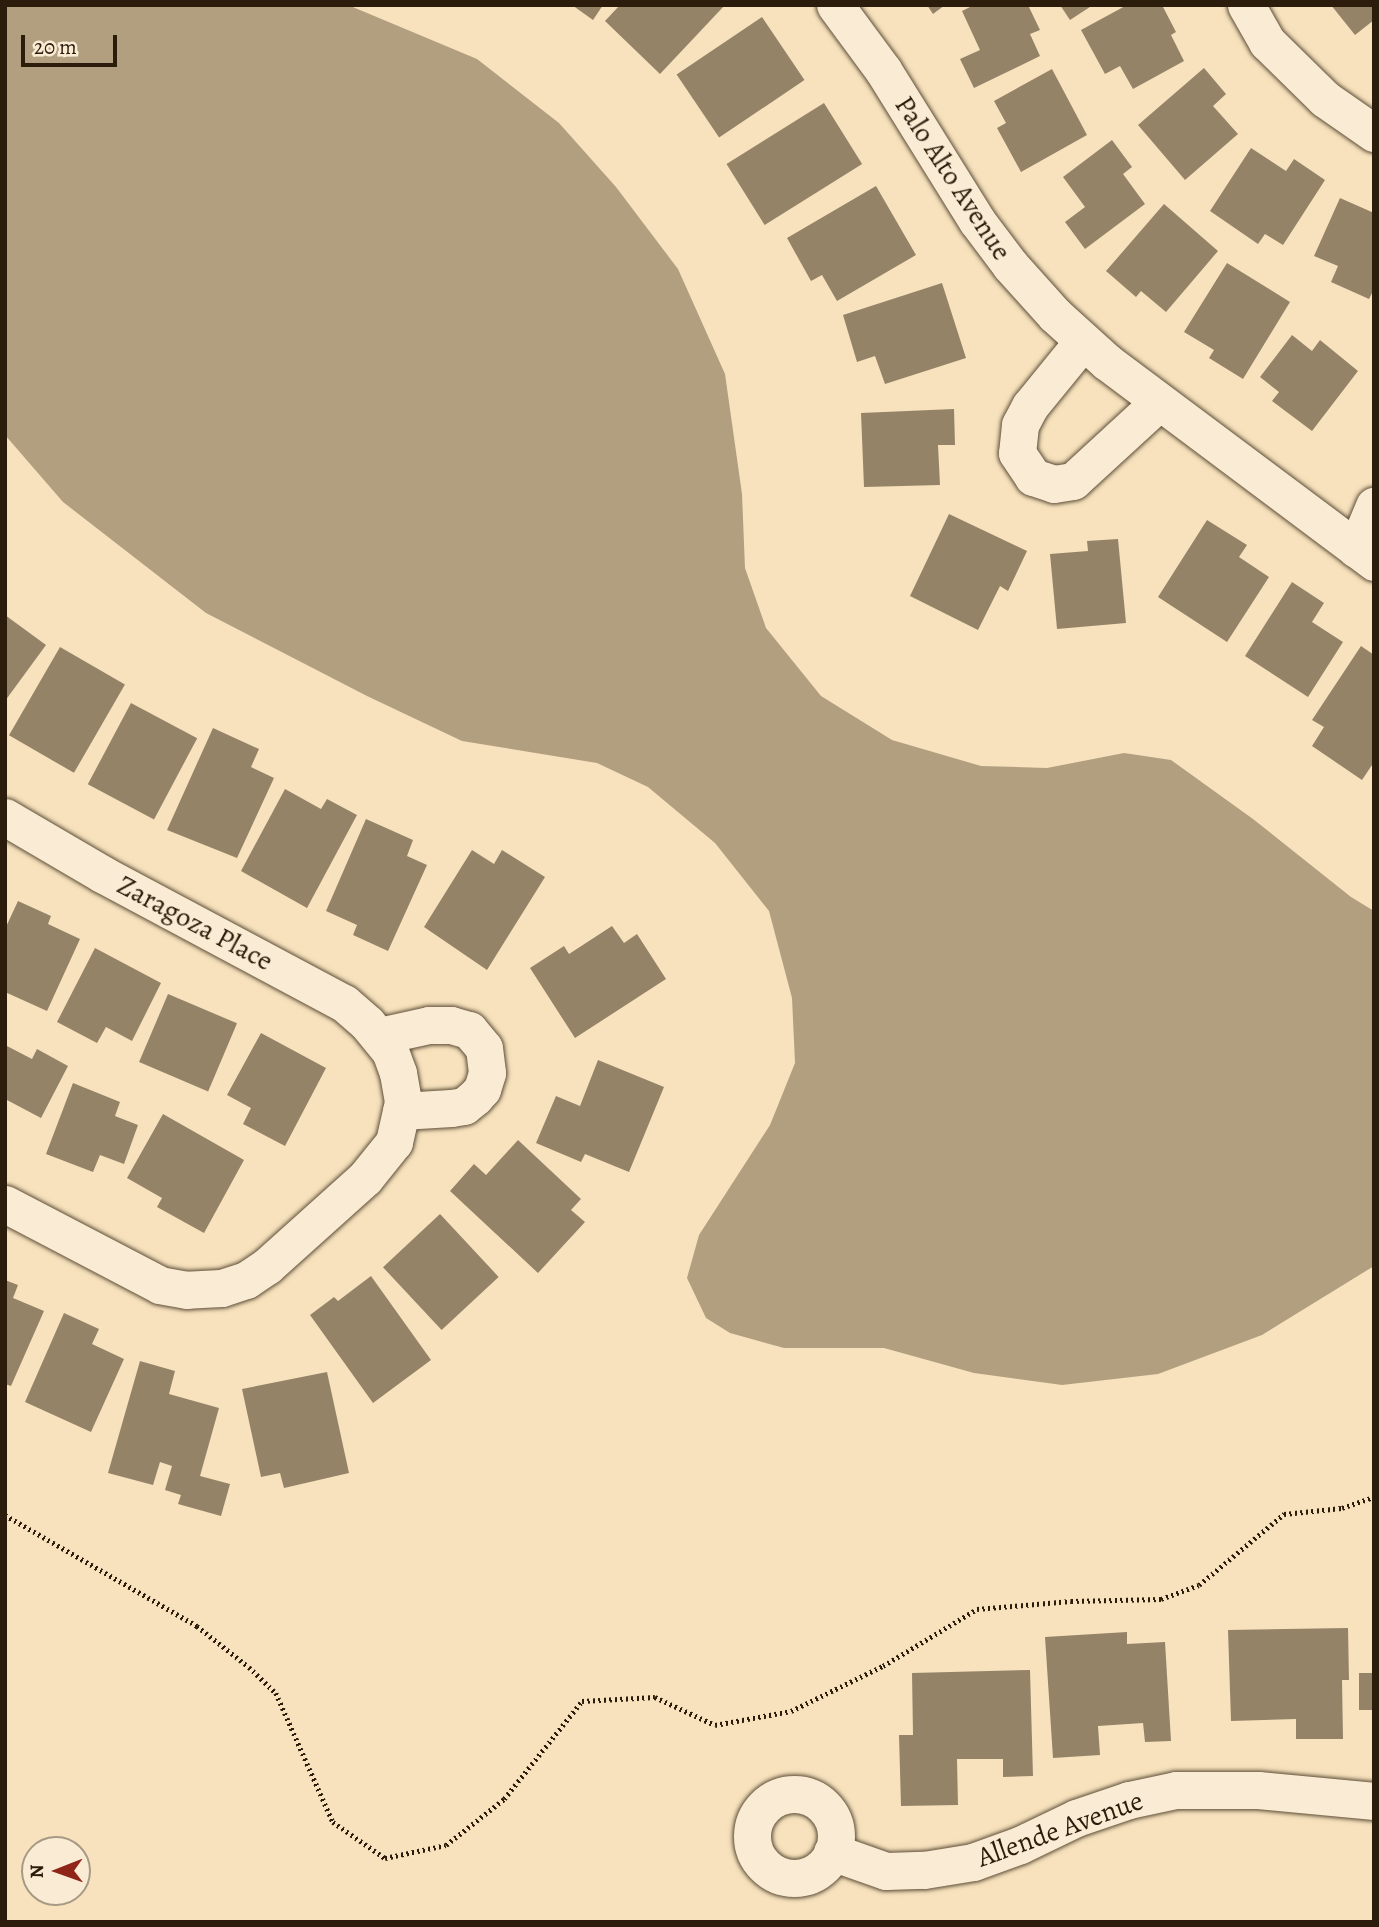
<!DOCTYPE html>
<html>
<head>
<meta charset="utf-8">
<style>
	body { margin:0 }
	#map { position:relative; width:1379px; height:1927px; overflow:hidden; background:#f7e2bd; font-family:Alegreya,serif }
	div>[style] { position:absolute }
	[style*='--x'] { left:calc(var(--x)*1px); top:calc(var(--y)*1px); width:calc(var(--w)*1px); rotate:calc(var(--a)*1deg) }
	.water>* { inset:0; background:#b29f80 }
	.building>* { inset:0; background:#958368; transform-origin:0 0 }
	.path>* { height:4.5px; margin-top:-2.25px; transform-origin:0; background:repeating-linear-gradient(90deg,#2b1c0b 0 2px,transparent 0 5.5px) }
	.roads { filter:drop-shadow(0 0 2px #5e4e38) drop-shadow(0 0 2px #5e4e38) }
	.minor>* { height:37px; margin:-18.5px; padding:0 18.5px; transform-origin:18.5px; border-radius:18.5px; background:#faecd4 }
	.minor>.ring { margin:-18.5px; padding:0; box-sizing:content-box; background:none; border:37px solid #faecd4; border-radius:50% }
	span { translate:-50% -50%; white-space:nowrap; text-align:center; line-height:1.15; -webkit-text-stroke:6px #faecd4; paint-order:stroke }
	.street-label { font-size:28px; color:#2b1c0b }
	.frame { position:absolute; inset:0; border:7px solid #2b1c0b; pointer-events:none }
	.north { position:absolute; left:21px; top:1836px; width:70px; height:70px; box-sizing:border-box; background:#faecd4; border:2px solid #a79984; border-radius:50%; rotate:269deg; font-size:19px; font-weight:700; line-height:28px; text-align:center; color:#2b1c0b }
	.north::after { content:''; display:block; margin:auto; width:24px; height:32px; background:#8f2418; clip-path:polygon(50% 0,100% 100%,50% 72%,0 100%) }
	.scale { position:absolute; left:21px; top:35px; width:96px; height:32px; box-sizing:border-box; border:4px solid #2b1c0b; border-top:0; padding-left:9px; font-size:21px; line-height:24px; white-space:nowrap; color:#2b1c0b; -webkit-text-stroke:5px #faecd4; paint-order:stroke }
</style>
</head>
<body>
<div id="map">
	<div class="water">
		<div style="clip-path:polygon(5px 5px,348px 5px,477px 59px,559px 123px,616px 187px,678px 269px,725px 374px,742px 494px,745px 568px,766px 628px,821px 696px,892px 740px,981px 766px,1047px 768px,1124px 753px,1171px 760px,1253px 819px,1351px 897px,1374px 911px,1374px 1266px,1262px 1335px,1158px 1374px,1062px 1385px,974px 1373px,884px 1348px,784px 1348px,730px 1333px,706px 1318px,687px 1278px,699px 1235px,770px 1125px,795px 1063px,792px 998px,769px 911px,715px 843px,648px 787px,597px 763px,462px 741px,367px 696px,206px 613px,63px 502px,5px 435px)"></div>
	</div>
	<div class="building">
		<div style="clip-path:polygon(572px 5px,603px 5px,593px 20px)"></div>
		<div style="clip-path:polygon(620px 5px,725px 5px,660px 74px,605px 21px)"></div>
		<div style="clip-path:polygon(927px 5px,945px 5px,933px 14px)"></div>
		<div style="clip-path:polygon(974px 5px,1028px 5px,1040px 30px,1030px 34px,1040px 56px,974px 88px,960px 59px,980px 50px,962px 11px)"></div>
		<div style="clip-path:polygon(1060px 5px,1093px 5px,1070px 20px)"></div>
		<div style="clip-path:polygon(1127px 5px,1162px 5px,1176px 32px,1171px 35px,1184px 61px,1133px 89px,1120px 66px,1105px 74px,1081px 30px)"></div>
		<div style="clip-path:polygon(1331px 5px,1374px 5px,1374px 20px,1355px 35px)"></div>
		<div style="left:762px;top:17px;width:76px;height:103px;rotate:56deg"></div>
		<div style="clip-path:polygon(1204px 68px,1226px 94px,1213px 106px,1238px 134px,1185px 180px,1138px 125px)"></div>
		<div style="clip-path:polygon(1052px 69px,1087px 135px,1021px 172px,997px 128px,1006px 123px,994px 101px)"></div>
		<div style="left:824px;top:103px;width:72px;height:115px;rotate:58deg"></div>
		<div style="clip-path:polygon(1112px 140px,1132px 167px,1123px 174px,1145px 204px,1085px 249px,1065px 222px,1085px 207px,1063px 177px)"></div>
		<div style="clip-path:polygon(1251px 148px,1286px 171px,1294px 159px,1325px 180px,1283px 245px,1265px 234px,1258px 244px,1210px 211px)"></div>
		<div style="clip-path:polygon(876px 186px,916px 255px,837px 301px,822px 275px,811px 281px,787px 238px)"></div>
		<div style="clip-path:polygon(1340px 198px,1374px 213px,1374px 289px,1369px 299px,1331px 282px,1338px 266px,1314px 256px)"></div>
		<div style="clip-path:polygon(1164px 204px,1218px 251px,1166px 312px,1141px 291px,1136px 297px,1106px 271px)"></div>
		<div style="clip-path:polygon(1227px 263px,1290px 302px,1243px 379px,1209px 358px,1214px 350px,1184px 332px)"></div>
		<div style="clip-path:polygon(942px 283px,966px 358px,885px 384px,875px 356px,857px 362px,843px 315px)"></div>
		<div style="clip-path:polygon(1292px 335px,1312px 351px,1320px 340px,1358px 371px,1312px 431px,1272px 401px,1279px 392px,1260px 377px)"></div>
		<div style="clip-path:polygon(954px 409px,955px 445px,938px 445px,940px 485px,864px 487px,861px 413px)"></div>
		<div style="clip-path:polygon(949px 514px,1027px 551px,1008px 591px,1000px 586px,978px 630px,910px 596px)"></div>
		<div style="clip-path:polygon(1207px 520px,1247px 545px,1239px 557px,1269px 577px,1227px 642px,1158px 597px)"></div>
		<div style="clip-path:polygon(1118px 539px,1126px 623px,1057px 629px,1050px 554px,1088px 551px,1087px 541px)"></div>
		<div style="clip-path:polygon(1292px 582px,1324px 603px,1312px 622px,1343px 642px,1308px 697px,1245px 656px)"></div>
		<div style="clip-path:polygon(5px 615px,46px 645px,5px 701px)"></div>
		<div style="clip-path:polygon(1361px 646px,1374px 655px,1374px 762px,1362px 780px,1312px 746px,1324px 727px,1312px 720px)"></div>
		<div style="left:60px;top:647px;width:75px;height:102px;rotate:30deg"></div>
		<div style="left:131px;top:703px;width:75px;height:92px;rotate:28deg"></div>
		<div style="clip-path:polygon(213px 728px,259px 749px,251px 767px,274px 778px,237px 858px,167px 830px)"></div>
		<div style="clip-path:polygon(285px 789px,321px 809px,327px 799px,357px 815px,307px 908px,241px 871px)"></div>
		<div style="clip-path:polygon(366px 819px,413px 840px,407px 856px,427px 865px,388px 951px,353px 935px,357px 925px,326px 911px)"></div>
		<div style="clip-path:polygon(472px 850px,494px 864px,502px 850px,545px 877px,487px 970px,424px 927px)"></div>
		<div style="clip-path:polygon(18px 901px,51px 916px,48px 924px,80px 939px,47px 1011px,5px 992px,5px 929px)"></div>
		<div style="clip-path:polygon(612px 926px,624px 943px,637px 934px,666px 979px,575px 1038px,530px 968px,564px 946px,569px 954px)"></div>
		<div style="clip-path:polygon(95px 948px,161px 983px,132px 1041px,106px 1027px,97px 1043px,57px 1022px)"></div>
		<div style="left:168px;top:994px;width:75px;height:74px;rotate:23deg"></div>
		<div style="clip-path:polygon(261px 1033px,326px 1068px,285px 1146px,243px 1124px,251px 1108px,227px 1095px)"></div>
		<div style="clip-path:polygon(5px 1045px,32px 1059px,37px 1049px,68px 1066px,41px 1118px,5px 1099px)"></div>
		<div style="clip-path:polygon(598px 1060px,664px 1087px,629px 1172px,585px 1154px,581px 1162px,536px 1143px,556px 1096px,580px 1106px)"></div>
		<div style="clip-path:polygon(73px 1083px,120px 1102px,115px 1116px,138px 1125px,124px 1164px,100px 1155px,93px 1172px,46px 1154px)"></div>
		<div style="clip-path:polygon(163px 1114px,244px 1160px,204px 1233px,157px 1207px,162px 1198px,127px 1178px)"></div>
		<div style="clip-path:polygon(518px 1140px,581px 1199px,571px 1210px,585px 1222px,538px 1273px,450px 1191px,474px 1164px,486px 1175px)"></div>
		<div style="left:440px;top:1214px;width:86px;height:78px;rotate:47deg"></div>
		<div style="clip-path:polygon(371px 1276px,431px 1360px,373px 1403px,310px 1315px,334px 1297px,338px 1301px)"></div>
		<div style="clip-path:polygon(5px 1280px,18px 1285px,13px 1298px,44px 1311px,11px 1386px,5px 1384px)"></div>
		<div style="clip-path:polygon(64px 1313px,99px 1329px,92px 1344px,124px 1359px,91px 1432px,25px 1402px)"></div>
		<div style="clip-path:polygon(140px 1361px,175px 1371px,169px 1394px,219px 1408px,200px 1476px,230px 1484px,221px 1516px,178px 1504px,181px 1495px,165px 1490px,172px 1466px,160px 1462px,153px 1485px,108px 1473px)"></div>
		<div style="clip-path:polygon(327px 1372px,349px 1473px,284px 1488px,280px 1473px,261px 1477px,242px 1389px)"></div>
		<div style="clip-path:polygon(1348px 1628px,1349px 1680px,1342px 1680px,1343px 1739px,1296px 1739px,1296px 1719px,1231px 1721px,1228px 1630px)"></div>
		<div style="clip-path:polygon(1127px 1632px,1127px 1644px,1165px 1642px,1171px 1741px,1145px 1742px,1143px 1723px,1098px 1726px,1100px 1755px,1053px 1758px,1045px 1637px)"></div>
		<div style="clip-path:polygon(1030px 1670px,1033px 1776px,1003px 1777px,1003px 1759px,957px 1759px,958px 1805px,901px 1806px,899px 1735px,913px 1735px,912px 1673px)"></div>
		<div style="left:1359px;top:1673px;width:15px;height:37px"></div>
	</div>
	<div class="path">
		<div style="--x:5;--y:1515;--w:222;--a:30"></div>
		<div style="--x:197;--y:1626;--w:66;--a:38.3"></div>
		<div style="--x:249;--y:1667;--w:37;--a:44"></div>
		<div style="--x:276;--y:1693;--w:141;--a:66.2"></div>
		<div style="--x:333;--y:1822;--w:63;--a:34.7"></div>
		<div style="--x:385;--y:1858;--w:62;--a:-12"></div>
		<div style="--x:446;--y:1845;--w:74;--a:-38.4"></div>
		<div style="--x:504;--y:1799;--w:125;--a:-51.5"></div>
		<div style="--x:582;--y:1701;--w:73;--a:-3.1"></div>
		<div style="--x:655;--y:1697;--w:66;--a:25"></div>
		<div style="--x:715;--y:1725;--w:77;--a:-10.4"></div>
		<div style="--x:791;--y:1711;--w:102;--a:-26.1"></div>
		<div style="--x:883;--y:1666;--w:110;--a:-31.2"></div>
		<div style="--x:977;--y:1609;--w:94;--a:-4.9"></div>
		<div style="--x:1071;--y:1601;--w:90;--a:-1.3"></div>
		<div style="--x:1161;--y:1599;--w:40;--a:-20.2"></div>
		<div style="--x:1199;--y:1585;--w:111;--a:-39.9"></div>
		<div style="--x:1284;--y:1514;--w:58;--a:-5.9"></div>
		<div style="--x:1342;--y:1508;--w:34;--a:-19"></div>
	</div>
	<div class="roads">
		<div class="minor">
			<div style="--x:835;--y:5;--w:81;--a:53.6"></div>
			<div style="--x:883;--y:70;--w:178;--a:58.1"></div>
			<div style="--x:977;--y:221;--w:55;--a:53.1"></div>
			<div style="--x:1010;--y:265;--w:67;--a:48"></div>
			<div style="--x:1055;--y:315;--w:70;--a:42.1"></div>
			<div style="--x:1107;--y:362;--w:334;--a:36.8"></div>
			<div style="--x:1246;--y:5;--w:43;--a:60.4"></div>
			<div style="--x:1267;--y:42;--w:81;--a:44.5"></div>
			<div style="--x:1325;--y:99;--w:60;--a:34.8"></div>
			<div style="--x:1083;--y:341;--w:84;--a:129.2"></div>
			<div style="--x:1030;--y:406;--w:21;--a:118"></div>
			<div style="--x:1020;--y:425;--w:28;--a:96"></div>
			<div style="--x:1017;--y:453;--w:29;--a:56"></div>
			<div style="--x:1033;--y:477;--w:22;--a:18"></div>
			<div style="--x:1054;--y:484;--w:19;--a:-9"></div>
			<div style="--x:1073;--y:481;--w:117;--a:-42.6"></div>
			<div style="--x:1356;--y:549;--w:47;--a:-67.3"></div>
			<div style="--x:5;--y:817;--w:113;--a:30.4"></div>
			<div style="--x:102;--y:874;--w:274;--a:28.1"></div>
			<div style="--x:344;--y:1003;--w:30;--a:41"></div>
			<div style="--x:367;--y:1023;--w:36;--a:51"></div>
			<div style="--x:390;--y:1051;--w:23;--a:70"></div>
			<div style="--x:398;--y:1073;--w:29;--a:80"></div>
			<div style="--x:403;--y:1102;--w:41;--a:102.7"></div>
			<div style="--x:394;--y:1142;--w:46;--a:128.9"></div>
			<div style="--x:365;--y:1178;--w:132;--a:138.1"></div>
			<div style="--x:267;--y:1266;--w:25;--a:146"></div>
			<div style="--x:246;--y:1280;--w:26;--a:162"></div>
			<div style="--x:221;--y:1288;--w:34;--a:177"></div>
			<div style="--x:187;--y:1290;--w:27;--a:-170"></div>
			<div style="--x:160;--y:1285;--w:175;--a:-152.4"></div>
			<div style="--x:379;--y:1036;--w:51;--a:-12.4"></div>
			<div style="--x:429;--y:1025;--w:22;--a:0"></div>
			<div style="--x:451;--y:1025;--w:19;--a:16"></div>
			<div style="--x:469;--y:1030;--w:23;--a:50"></div>
			<div style="--x:484;--y:1048;--w:25;--a:83"></div>
			<div style="--x:487;--y:1073;--w:17;--a:107"></div>
			<div style="--x:482;--y:1089;--w:11;--a:131"></div>
			<div style="--x:475;--y:1097;--w:14;--a:141"></div>
			<div style="--x:464;--y:1106;--w:13;--a:171"></div>
			<div style="--x:451;--y:1108;--w:50;--a:176.6"></div>
			<div class="ring" style="left:752px;top:1794px;width:47px;height:47px"></div>
			<div style="--x:832;--y:1852;--w:57;--a:19.4"></div>
			<div style="--x:886;--y:1871;--w:38;--a:-2"></div>
			<div style="--x:924;--y:1870;--w:50;--a:-9.3"></div>
			<div style="--x:973;--y:1862;--w:50;--a:-19.9"></div>
			<div style="--x:1020;--y:1845;--w:62;--a:-25.7"></div>
			<div style="--x:1076;--y:1818;--w:56;--a:-18.8"></div>
			<div style="--x:1129;--y:1800;--w:48;--a:-12"></div>
			<div style="--x:1176;--y:1790;--w:82;--a:0"></div>
			<div style="--x:1258;--y:1790;--w:117;--a:5.4"></div>
		</div>
	</div>
	<div class="street-label">
		<span style="left:953px;top:178px;rotate:57deg">Palo Alto Avenue</span>
		<span style="left:195px;top:923px;rotate:28deg">Zaragoza Place</span>
		<span style="left:1060px;top:1829px;rotate:-20deg">Allende Avenue</span>
	</div>
	<div class="frame"></div>
	<div class="north">N</div>
	<div class="scale">20 m</div>
</div>
</body>
</html>
